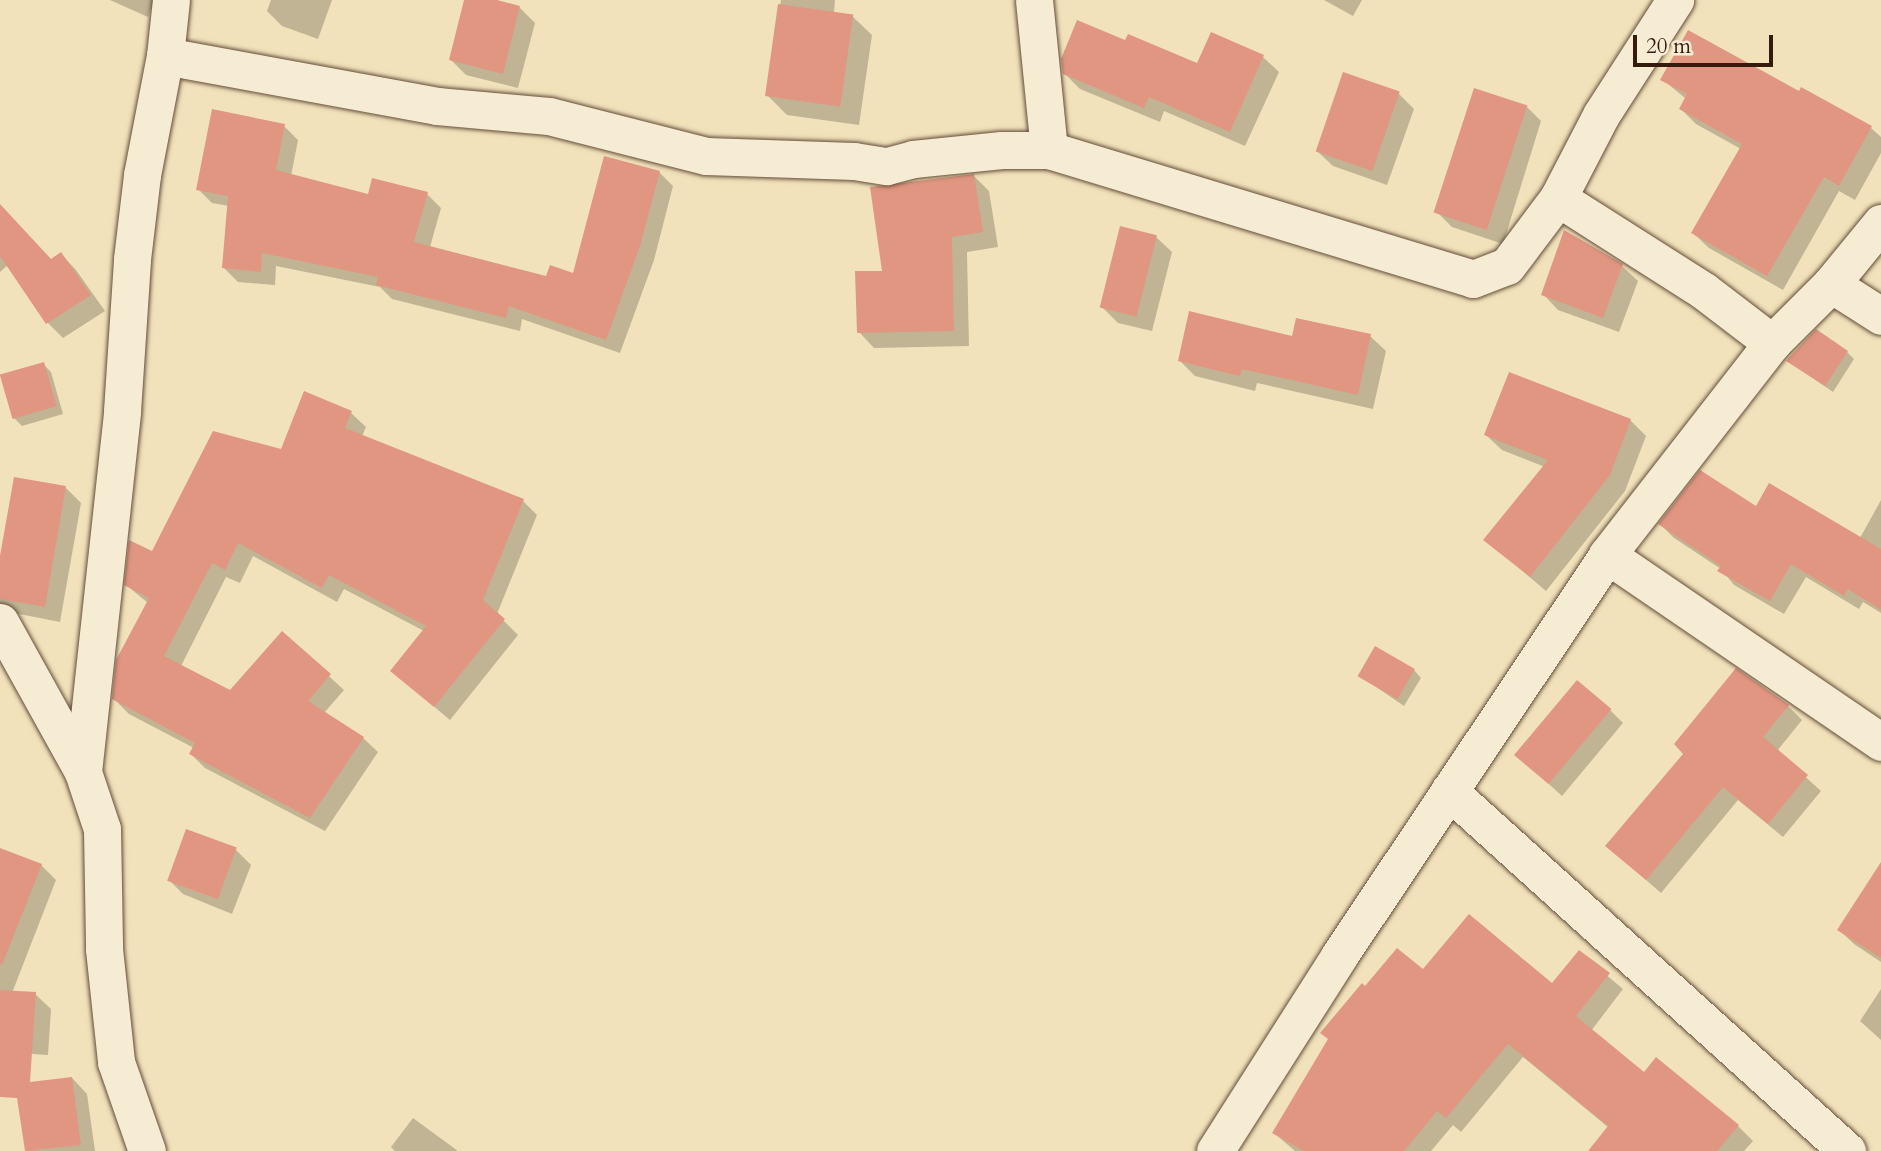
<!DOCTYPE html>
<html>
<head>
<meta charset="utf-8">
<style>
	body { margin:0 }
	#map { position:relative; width:1881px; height:1151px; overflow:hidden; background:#f1e2bb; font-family:Cardo,serif }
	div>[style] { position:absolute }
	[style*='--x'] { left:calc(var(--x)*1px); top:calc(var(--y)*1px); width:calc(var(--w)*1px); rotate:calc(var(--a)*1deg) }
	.shadow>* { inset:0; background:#0003 }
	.building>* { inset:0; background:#e19682; transform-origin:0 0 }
	.roads { filter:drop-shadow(0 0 2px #644d39) drop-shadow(0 0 2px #644d39) }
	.minor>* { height:37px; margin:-18.5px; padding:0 18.5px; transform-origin:18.5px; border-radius:18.5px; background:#f6ecd3 }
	span { translate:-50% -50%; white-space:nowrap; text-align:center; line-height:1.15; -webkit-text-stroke:6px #f6ecd3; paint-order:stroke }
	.scale { position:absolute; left:1633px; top:35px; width:140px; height:32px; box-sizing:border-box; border:4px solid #351b0e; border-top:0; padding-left:9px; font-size:21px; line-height:24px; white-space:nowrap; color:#351b0e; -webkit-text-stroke:5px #f6ecd3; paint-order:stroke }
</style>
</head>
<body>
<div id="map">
	<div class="shadow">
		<div style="clip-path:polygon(110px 0,154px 0,148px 17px)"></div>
		<div style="clip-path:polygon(271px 0,332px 0,318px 39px,282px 26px,267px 11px)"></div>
		<div style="clip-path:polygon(466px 0,490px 0,519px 7px,535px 23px,518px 88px,466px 75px,451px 60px)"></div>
		<div style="clip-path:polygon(781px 0,835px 0,834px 13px,852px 16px,872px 35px,859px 125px,787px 115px,767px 95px)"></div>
		<div style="clip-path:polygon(1324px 0,1362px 0,1353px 16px)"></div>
		<div style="clip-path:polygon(1212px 34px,1263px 57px,1279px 72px,1245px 146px,1164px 111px,1160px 122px,1080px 89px,1064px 73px,1126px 42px,1198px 65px)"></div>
		<div style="clip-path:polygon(1662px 79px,1799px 94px,1802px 89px,1871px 128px,1881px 137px,1881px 153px,1855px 200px,1839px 191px,1783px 290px,1709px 248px,1693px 233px,1741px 149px,1696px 124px,1681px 109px,1686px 99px)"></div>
		<div style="clip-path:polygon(1399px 94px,1414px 109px,1387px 185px,1333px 166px,1317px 151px)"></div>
		<div style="clip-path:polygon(1526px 106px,1541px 121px,1503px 244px,1452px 227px,1437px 212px)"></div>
		<div style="clip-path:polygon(284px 126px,298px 140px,291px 176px,369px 197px,427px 194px,441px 208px,430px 247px,548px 278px,574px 275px,659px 172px,673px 186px,654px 260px,620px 353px,522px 319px,520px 331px,392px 299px,380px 287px,276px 266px,275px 285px,238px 282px,224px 268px,229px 206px,212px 203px,198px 189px)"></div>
		<div style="clip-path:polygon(974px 176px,989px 191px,998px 247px,967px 252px,969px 346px,874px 348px,859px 332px,884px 272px)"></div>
		<div style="clip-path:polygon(0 206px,51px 261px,61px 254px,76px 270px,105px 311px,63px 338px,48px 323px,8px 265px,0 272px)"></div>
		<div style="clip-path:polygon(1156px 237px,1172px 252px,1152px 331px,1118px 323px,1102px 307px)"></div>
		<div style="clip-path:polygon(1622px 266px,1638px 281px,1619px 332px,1558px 310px,1543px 294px)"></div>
		<div style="clip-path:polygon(1370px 336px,1386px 351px,1373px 409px,1257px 383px,1255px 391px,1195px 376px,1179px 360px,1294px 338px)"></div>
		<div style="clip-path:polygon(1847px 352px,1854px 359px,1833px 392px,1788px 361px)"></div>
		<div style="clip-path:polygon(43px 364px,51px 372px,63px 414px,22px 426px,14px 418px)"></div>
		<div style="clip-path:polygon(351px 413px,366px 427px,362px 436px,523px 501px,537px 515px,497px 614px,518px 635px,450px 720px,392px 671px,424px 631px,344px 589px,337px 602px,253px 556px,240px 583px,226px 577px,181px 666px,230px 692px,282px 633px,344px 690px,324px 713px,363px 738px,378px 752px,325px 831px,205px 768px,191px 754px,194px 748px,129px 714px,114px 699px,148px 603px,126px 585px,153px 554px,282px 451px)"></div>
		<div style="clip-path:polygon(1630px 420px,1646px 436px,1625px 491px,1546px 591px,1486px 540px,1545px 467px,1502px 450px,1486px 435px)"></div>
		<div style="clip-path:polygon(66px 488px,81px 503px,60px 622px,9px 612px,0 603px,0 565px)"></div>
		<div style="clip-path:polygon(1881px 500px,1881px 613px,1863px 602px,1859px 609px,1806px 577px,1784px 614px,1734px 585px,1721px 569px,1674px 538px,1660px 524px,1756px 509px,1860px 538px)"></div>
		<div style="clip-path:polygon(1414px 670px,1421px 678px,1404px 706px,1360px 676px)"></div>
		<div style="clip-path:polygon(1736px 671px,1788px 706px,1802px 720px,1777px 751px,1821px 791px,1783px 837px,1738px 800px,1661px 893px,1607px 846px,1685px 754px)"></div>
		<div style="clip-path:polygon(1610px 710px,1623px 723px,1562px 796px,1517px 755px)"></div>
		<div style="clip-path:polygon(0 849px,41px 865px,56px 880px,12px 993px,35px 994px,51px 1009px,48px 1055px,0 1052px)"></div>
		<div style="clip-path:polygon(236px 850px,251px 865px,232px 914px,183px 894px,168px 879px)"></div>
		<div style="clip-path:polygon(1881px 900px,1881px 962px,1854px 944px,1839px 930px)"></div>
		<div style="clip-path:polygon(1579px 952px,1623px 989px,1591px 1031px,1644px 1075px,1738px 1126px,1753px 1141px,1744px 1151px,1591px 1151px,1609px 1128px,1523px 1057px,1461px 1132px,1453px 1125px,1431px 1151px,1295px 1151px,1274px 1133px,1366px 988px,1423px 972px,1553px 986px)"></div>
		<div style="clip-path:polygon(1881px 989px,1881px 1040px,1860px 1021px)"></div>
		<div style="clip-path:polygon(72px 1078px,87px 1094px,95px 1151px,27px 1151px,17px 1086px)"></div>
		<div style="clip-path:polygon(413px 1118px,458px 1151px,395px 1151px,391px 1147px)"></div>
	</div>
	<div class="building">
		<div style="clip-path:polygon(464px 0,497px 0,520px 6px,503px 74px,449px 60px)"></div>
		<div style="left:778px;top:4px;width:76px;height:93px;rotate:8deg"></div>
		<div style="clip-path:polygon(1077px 20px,1125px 40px,1128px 34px,1197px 63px,1211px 32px,1264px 55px,1230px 132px,1149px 97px,1144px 108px,1063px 74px,1061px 59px)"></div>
		<div style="clip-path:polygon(1688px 30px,1799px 91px,1801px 87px,1872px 126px,1839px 186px,1824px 177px,1767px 276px,1691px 233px,1742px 144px,1679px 109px,1687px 94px,1660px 80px)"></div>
		<div style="left:1343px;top:72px;width:60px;height:84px;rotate:19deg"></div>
		<div style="left:1474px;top:88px;width:56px;height:131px;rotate:18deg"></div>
		<div style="clip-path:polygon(212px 109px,285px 124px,276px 170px,368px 194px,372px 178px,428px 192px,414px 242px,546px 276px,550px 265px,573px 273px,604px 156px,660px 171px,640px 246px,606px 340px,509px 306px,506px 318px,376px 285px,378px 277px,262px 253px,261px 272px,222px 268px,228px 196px,196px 190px)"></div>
		<div style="clip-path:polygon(974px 174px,983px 232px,952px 237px,954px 331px,857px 333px,855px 271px,882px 271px,870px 187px)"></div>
		<div style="clip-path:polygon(0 204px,51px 259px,61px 252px,91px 295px,46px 324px,0 256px)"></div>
		<div style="left:1120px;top:226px;width:38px;height:84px;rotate:14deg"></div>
		<div style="clip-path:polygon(1564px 230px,1623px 264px,1603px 318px,1541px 295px)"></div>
		<div style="clip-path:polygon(1189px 311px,1292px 336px,1296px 318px,1371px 334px,1358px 395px,1242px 369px,1240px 376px,1178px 361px)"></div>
		<div style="clip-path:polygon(1816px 329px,1848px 351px,1825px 386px,1786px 361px)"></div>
		<div style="left:44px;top:362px;width:46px;height:46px;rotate:74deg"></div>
		<div style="clip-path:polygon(1509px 372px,1631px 419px,1610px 475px,1530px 577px,1483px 540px,1548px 460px,1484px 435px)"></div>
		<div style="clip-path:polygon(304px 391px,352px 411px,345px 428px,524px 499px,483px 600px,505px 619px,434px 707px,390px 671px,426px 626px,329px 575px,322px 588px,238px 543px,225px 570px,212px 563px,164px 656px,230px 690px,282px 631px,331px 674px,308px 701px,364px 737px,310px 818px,189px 754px,195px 743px,112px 699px,116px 660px,149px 598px,124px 585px,129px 540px,152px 551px,213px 431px,281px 449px)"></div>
		<div style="clip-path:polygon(1700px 470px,1756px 506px,1769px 483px,1881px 549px,1881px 610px,1848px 589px,1844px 596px,1791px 564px,1770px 601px,1717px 571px,1721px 566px,1658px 524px)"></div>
		<div style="clip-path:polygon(14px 477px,66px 486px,45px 607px,0 599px,0 556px)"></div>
		<div style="left:1375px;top:646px;width:46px;height:35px;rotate:30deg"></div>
		<div style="clip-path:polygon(1736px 668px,1789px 705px,1763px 737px,1808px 775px,1768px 824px,1723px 787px,1646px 880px,1605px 846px,1683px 754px,1674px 744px)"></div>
		<div style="left:1577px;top:680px;width:45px;height:98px;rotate:40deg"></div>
		<div style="left:186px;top:829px;width:54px;height:55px;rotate:20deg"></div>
		<div style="clip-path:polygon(0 848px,42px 864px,2px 965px,0 964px)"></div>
		<div style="clip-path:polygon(1881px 862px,1881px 958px,1837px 930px)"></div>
		<div style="clip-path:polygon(1469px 914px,1552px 983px,1579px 950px,1610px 973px,1576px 1016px,1644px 1072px,1656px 1057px,1739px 1125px,1717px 1151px,1588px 1151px,1608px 1126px,1508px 1044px,1446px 1118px,1437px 1111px,1404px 1151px,1304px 1151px,1272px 1133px,1328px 1039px,1320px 1033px,1362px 983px,1365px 986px,1397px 948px,1423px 969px)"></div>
		<div style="clip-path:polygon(0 990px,36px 992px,30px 1082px,72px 1077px,81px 1145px,25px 1151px,17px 1098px,0 1097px)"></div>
	</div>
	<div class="roads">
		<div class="minor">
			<div style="--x:1034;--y:0;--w:151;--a:84.3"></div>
			<div style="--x:165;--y:56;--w:277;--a:10.4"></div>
			<div style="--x:437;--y:106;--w:112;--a:5.1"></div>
			<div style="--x:549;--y:116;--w:162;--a:14.3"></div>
			<div style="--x:706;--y:156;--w:148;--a:1.9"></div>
			<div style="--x:854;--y:161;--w:33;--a:9"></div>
			<div style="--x:887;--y:166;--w:27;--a:-15"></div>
			<div style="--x:913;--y:159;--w:89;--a:-5.8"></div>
			<div style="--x:1002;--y:150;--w:47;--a:0"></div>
			<div style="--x:1049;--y:150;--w:443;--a:16.9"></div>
			<div style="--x:1473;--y:279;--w:36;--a:-21"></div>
			<div style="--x:1507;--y:266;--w:85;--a:-53.1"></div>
			<div style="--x:1558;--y:198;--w:173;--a:32.5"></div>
			<div style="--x:1704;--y:291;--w:86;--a:37.4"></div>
			<div style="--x:1558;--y:198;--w:93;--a:-62.6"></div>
			<div style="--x:1601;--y:115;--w:137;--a:-57.2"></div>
			<div style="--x:1831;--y:284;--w:59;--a:32.6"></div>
			<div style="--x:1607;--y:555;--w:332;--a:34.3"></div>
			<div style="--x:0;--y:622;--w:171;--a:61"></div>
			<div style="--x:83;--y:772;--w:60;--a:71.6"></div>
			<div style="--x:102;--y:829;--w:120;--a:89"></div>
			<div style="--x:104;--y:949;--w:114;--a:83.9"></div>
			<div style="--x:116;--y:1062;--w:94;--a:70.8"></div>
			<div style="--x:83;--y:772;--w:363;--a:-83.8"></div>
			<div style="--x:122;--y:411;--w:152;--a:-86.2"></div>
			<div style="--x:132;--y:259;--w:85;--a:-83.2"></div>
			<div style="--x:142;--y:175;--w:121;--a:-79.1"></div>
			<div style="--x:165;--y:56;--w:56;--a:-83.9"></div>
			<div style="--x:1449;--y:791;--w:537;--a:42.13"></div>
			<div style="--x:1215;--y:1151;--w:231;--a:-57.5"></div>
			<div style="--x:1339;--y:956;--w:482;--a:-56.2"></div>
			<div style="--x:1607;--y:555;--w:269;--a:-52.1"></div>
			<div style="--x:1772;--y:343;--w:83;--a:-45"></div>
			<div style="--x:1831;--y:284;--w:79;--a:-50.7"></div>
		</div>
	</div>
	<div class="scale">20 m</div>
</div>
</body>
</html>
